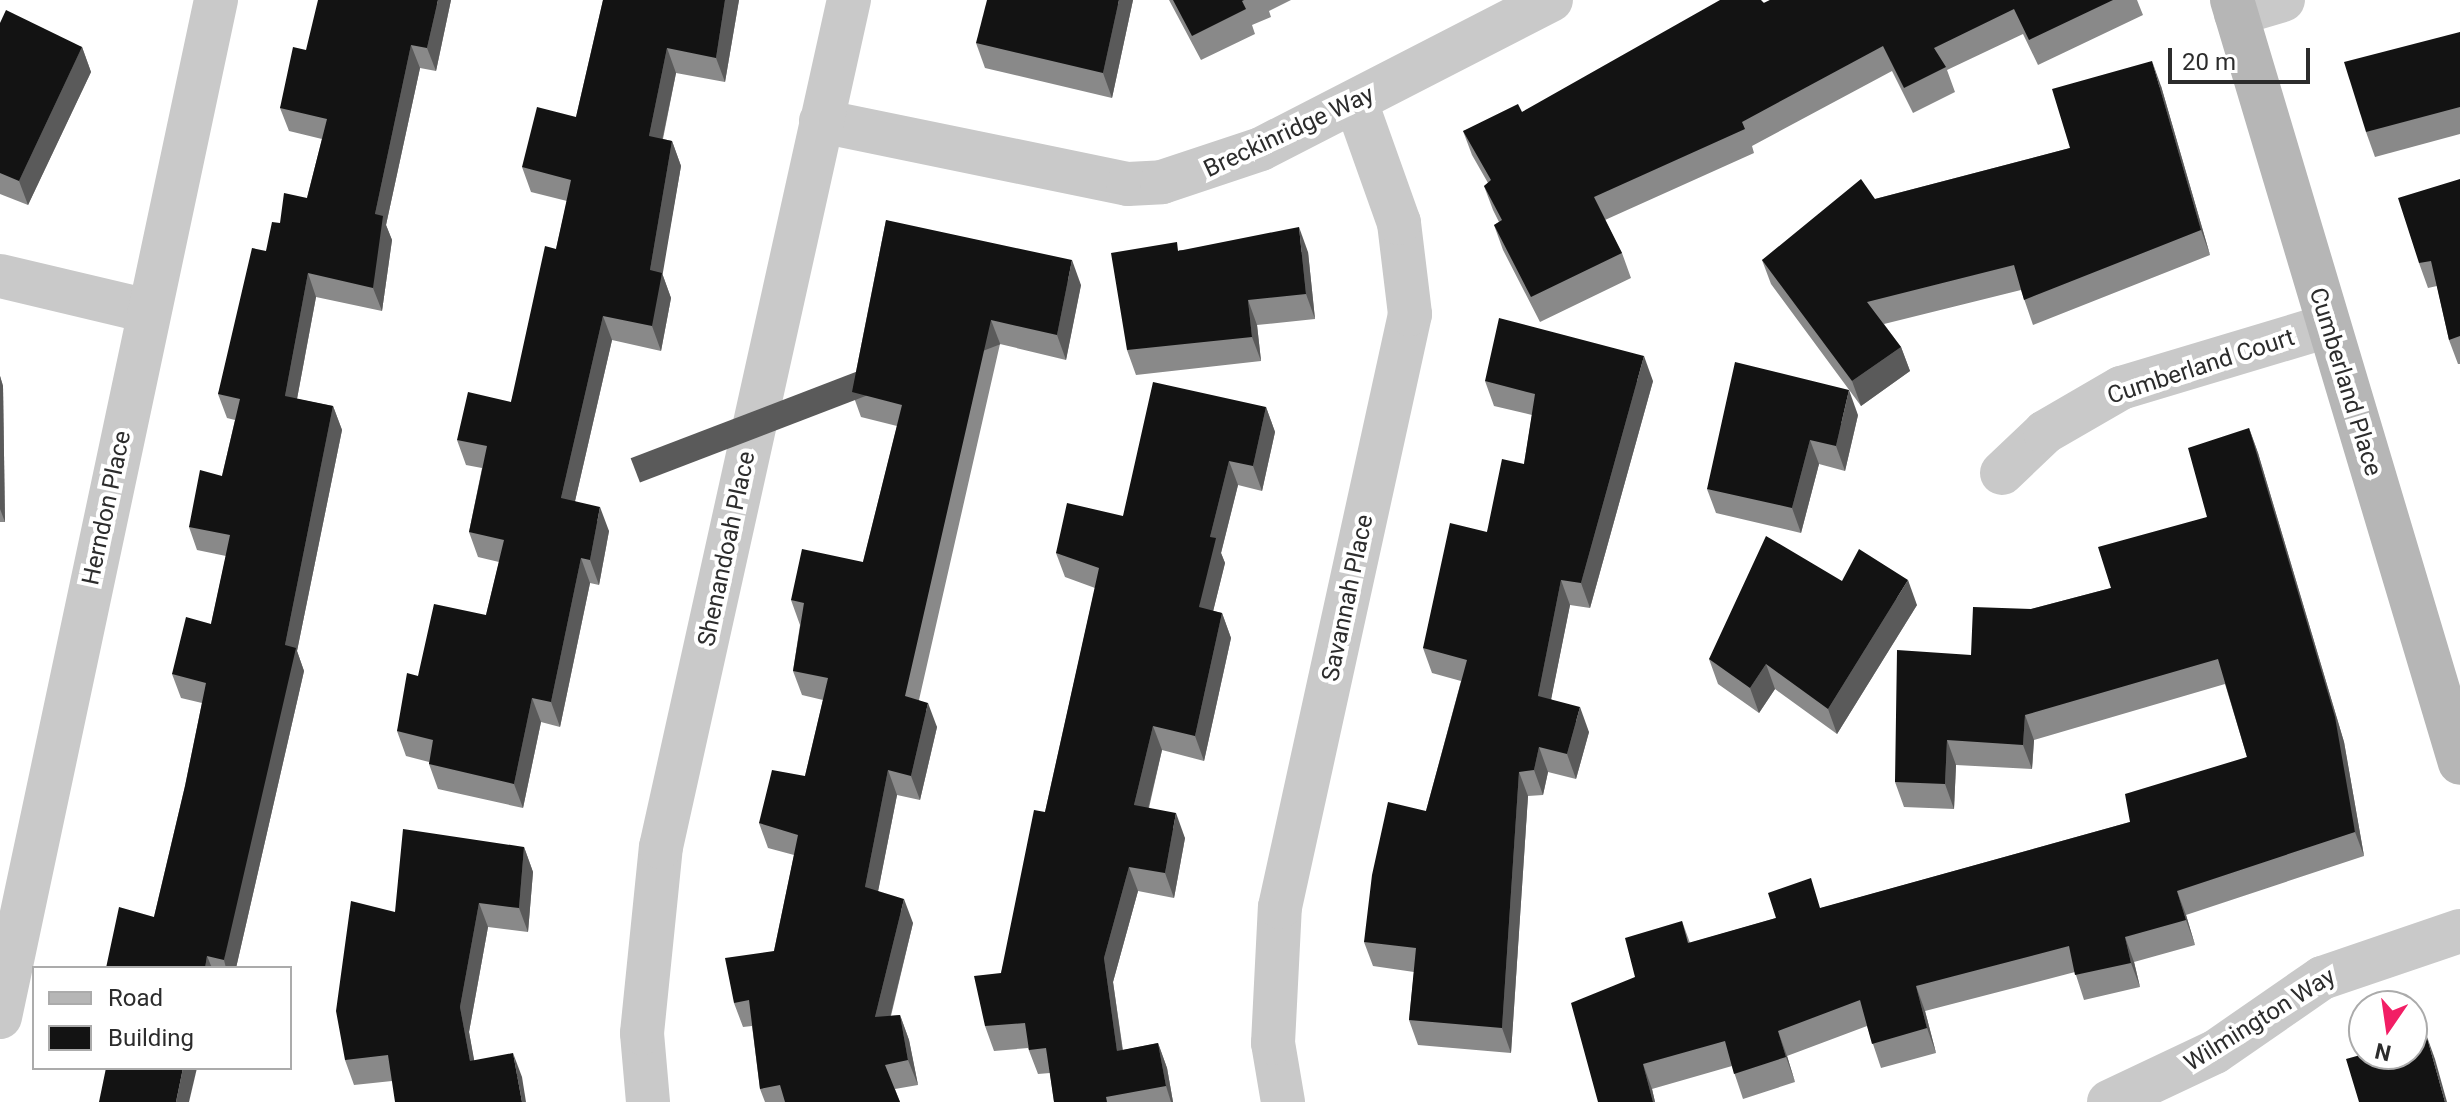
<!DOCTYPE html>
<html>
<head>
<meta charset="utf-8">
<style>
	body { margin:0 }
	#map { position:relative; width:2460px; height:1102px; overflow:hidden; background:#fff; font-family:Roboto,sans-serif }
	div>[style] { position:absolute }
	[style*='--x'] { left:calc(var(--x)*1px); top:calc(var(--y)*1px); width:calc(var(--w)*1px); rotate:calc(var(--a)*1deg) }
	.street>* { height:44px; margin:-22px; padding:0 22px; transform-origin:22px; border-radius:22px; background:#c9c9c9 }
	.secondary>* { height:44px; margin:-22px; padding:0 22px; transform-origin:22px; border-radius:22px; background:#b6b6b6 }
	.wall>* { inset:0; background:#898989 }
	.shaded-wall>* { inset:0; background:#5a5a5a; transform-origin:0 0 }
	.building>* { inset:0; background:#131313 }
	span { translate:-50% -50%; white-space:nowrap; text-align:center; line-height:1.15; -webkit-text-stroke:8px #fff; paint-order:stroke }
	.street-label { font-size:24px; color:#2c2c2c }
	.legend { position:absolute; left:32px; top:966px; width:260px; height:104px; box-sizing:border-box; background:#fff; border:2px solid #ababab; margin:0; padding:10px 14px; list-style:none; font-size:24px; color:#2c2c2c }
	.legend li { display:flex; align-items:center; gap:16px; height:40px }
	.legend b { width:40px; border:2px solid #ababab }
	.north { position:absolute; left:2348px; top:990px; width:80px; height:80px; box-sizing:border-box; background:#fff; border:2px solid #ababab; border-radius:50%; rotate:193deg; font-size:22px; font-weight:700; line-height:32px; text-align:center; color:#2c2c2c }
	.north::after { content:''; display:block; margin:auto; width:28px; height:36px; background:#f21e65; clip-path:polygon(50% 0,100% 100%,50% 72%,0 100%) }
	.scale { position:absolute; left:2168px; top:48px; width:142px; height:36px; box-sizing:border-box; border:4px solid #2c2c2c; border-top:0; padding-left:10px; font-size:24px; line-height:28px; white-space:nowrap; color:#2c2c2c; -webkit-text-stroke:6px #fff; paint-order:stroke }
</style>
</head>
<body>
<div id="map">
	<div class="street">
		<div style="--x:2236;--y:14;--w:49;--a:-16.6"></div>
		<div style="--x:821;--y:121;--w:313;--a:11.6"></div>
		<div style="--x:1128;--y:184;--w:34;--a:-3"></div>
		<div style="--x:1162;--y:182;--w:104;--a:-18.4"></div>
		<div style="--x:1261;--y:149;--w:326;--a:-27.2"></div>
		<div style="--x:0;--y:276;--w:152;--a:13.3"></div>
		<div style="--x:2002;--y:473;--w:59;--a:-43.6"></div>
		<div style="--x:2045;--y:432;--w:88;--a:-30.1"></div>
		<div style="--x:2121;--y:388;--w:216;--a:-16.7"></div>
		<div style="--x:0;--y:1017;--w:1040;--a:-78.01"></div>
		<div style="--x:648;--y:1102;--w:69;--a:-95"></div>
		<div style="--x:642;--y:1033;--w:187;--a:-84.2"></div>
		<div style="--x:661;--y:847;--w:868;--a:-77.49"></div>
		<div style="--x:1283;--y:1102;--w:60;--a:-99.6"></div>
		<div style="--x:1273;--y:1043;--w:136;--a:-87.1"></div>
		<div style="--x:1280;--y:907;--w:607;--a:-77.63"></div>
		<div style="--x:1410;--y:314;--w:92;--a:-96.9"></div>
		<div style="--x:1399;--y:223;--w:128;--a:-109.6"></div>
		<div style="--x:2109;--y:1102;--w:117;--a:-25.3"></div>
		<div style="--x:2215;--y:1052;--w:130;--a:-34.7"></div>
		<div style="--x:2322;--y:978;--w:146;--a:-18.8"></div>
	</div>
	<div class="secondary">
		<div style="--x:2232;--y:0;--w:796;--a:73.36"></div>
	</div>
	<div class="wall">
		<div style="clip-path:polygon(451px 0,436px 71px,420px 68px,386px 225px,392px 240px,382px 311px,316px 297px,297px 399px,333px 406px,342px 430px,297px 651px,304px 671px,236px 968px,106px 968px,154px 917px,185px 786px,202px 703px,181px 698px,172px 674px,211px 624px,226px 556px,197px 550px,189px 527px,222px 476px,235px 420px,227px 418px,218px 394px,266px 251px,280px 223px,307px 198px,322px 139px,289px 131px,280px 108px,306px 50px)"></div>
		<div style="clip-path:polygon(603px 0,739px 0,725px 82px,676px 73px,663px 139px,672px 141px,681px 166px,662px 273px,671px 298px,661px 351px,612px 340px,575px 501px,609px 531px,599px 585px,590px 583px,560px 727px,541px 722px,523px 808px,438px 789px,429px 764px,429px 762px,406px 756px,397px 731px,418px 676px,486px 615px,499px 562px,478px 557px,469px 532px,482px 468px,466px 465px,457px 440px,511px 402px,556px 249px,567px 201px,531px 192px,522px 167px,576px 117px)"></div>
		<div style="clip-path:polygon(1133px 0,1112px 98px,985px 68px,976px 43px)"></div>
		<div style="clip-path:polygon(1169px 0,1291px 0,1269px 11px,1271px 17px,1252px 25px,1255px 34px,1201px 60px)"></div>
		<div style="clip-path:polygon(1770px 0,2137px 0,2143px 15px,2038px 65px,2023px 34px,1947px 70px,1955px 92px,1913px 113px,1892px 71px,1752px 146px,1754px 153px,1605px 220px,1622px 253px,1631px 278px,1540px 322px,1503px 250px,1494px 225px,1499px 222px,1493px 210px,1484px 186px,1488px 183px,1472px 155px,1463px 131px,1522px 112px)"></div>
		<div style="clip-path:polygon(0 23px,82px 47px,91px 72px,28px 205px,0 194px)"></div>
		<div style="clip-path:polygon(2460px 32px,2460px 134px,2375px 157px,2366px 132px)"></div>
		<div style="clip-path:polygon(2161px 86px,2210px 255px,2033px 325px,2021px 290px,1884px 324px,1901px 347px,1910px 371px,1861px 406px,1771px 284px,1762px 260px,1875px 199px,2070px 148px)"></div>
		<div style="clip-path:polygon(2460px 179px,2460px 364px,2458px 364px,2449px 340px,2437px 286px,2428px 288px,2419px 263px)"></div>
		<div style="clip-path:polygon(886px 220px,1081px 285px,1066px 360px,1000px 344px,919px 700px,937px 727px,920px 800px,897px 795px,878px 891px,913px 923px,891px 1016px,900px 1015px,909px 1040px,918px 1085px,895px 1089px,900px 1102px,765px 1102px,760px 1089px,752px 1026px,743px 1027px,734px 1003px,774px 951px,794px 855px,768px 848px,759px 823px,805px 776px,823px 700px,802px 695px,793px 671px,800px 625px,791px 600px,863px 562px,897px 426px,861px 417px,852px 392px)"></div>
		<div style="clip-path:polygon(1179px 250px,1308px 252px,1315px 319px,1257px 325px,1261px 361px,1136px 375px,1127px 350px)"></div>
		<div style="clip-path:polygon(0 376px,3px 386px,5px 522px,0 522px)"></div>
		<div style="clip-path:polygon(1485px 381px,1653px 381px,1590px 608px,1570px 605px,1551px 699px,1589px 732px,1576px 779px,1548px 772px,1543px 795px,1528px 796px,1511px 1053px,1418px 1045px,1409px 1020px,1414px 972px,1373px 966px,1364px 942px,1426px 811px,1461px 681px,1432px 673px,1423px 648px,1524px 464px,1532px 415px,1494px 406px)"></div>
		<div style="clip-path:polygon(1266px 407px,1275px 432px,1262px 491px,1238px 485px,1221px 553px,1225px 563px,1213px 611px,1222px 613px,1231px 638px,1204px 761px,1162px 750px,1149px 808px,1185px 838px,1174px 898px,1138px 891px,1113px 982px,1123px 1050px,1158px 1043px,1167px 1068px,1173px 1102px,1054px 1102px,1050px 1073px,1038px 1074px,1028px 1048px,994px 1051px,985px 1026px,1001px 973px,1045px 812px,1095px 588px,1065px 577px,1056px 553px,1123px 516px)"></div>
		<div style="clip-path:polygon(1858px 415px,1845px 471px,1819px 464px,1801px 533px,1716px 513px,1707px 489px)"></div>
		<div style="clip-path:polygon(2249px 428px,2258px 453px,2344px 742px,2364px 856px,2186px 915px,2195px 945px,2134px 962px,2140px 987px,2084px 1000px,2075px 972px,1925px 1011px,1936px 1053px,1881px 1068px,1867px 1026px,1787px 1056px,1795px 1082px,1743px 1099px,1732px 1066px,1652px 1089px,1655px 1102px,1598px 1102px,1635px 977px,1682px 921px,1690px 943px,1776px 918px,1821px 908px,2130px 822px,2247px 757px,2225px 684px,2034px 740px,2032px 769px,1956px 765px,1954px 809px,1904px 807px,1895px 782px,1971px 655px,2031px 609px,2111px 588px,2207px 517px)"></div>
		<div style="clip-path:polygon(1842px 581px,1917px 605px,1837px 734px,1775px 689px,1759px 713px,1718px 684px,1709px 659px)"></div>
		<div style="clip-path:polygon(524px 847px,533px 872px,528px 932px,488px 927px,469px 1032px,474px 1061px,522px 1077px,392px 1081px,354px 1085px,345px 1060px,395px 912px)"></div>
	</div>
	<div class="shaded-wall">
		<div style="clip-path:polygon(438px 0,451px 0,436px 71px,427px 48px)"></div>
		<div style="clip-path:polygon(725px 0,739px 0,725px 82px,716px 58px)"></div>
		<div style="clip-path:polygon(1119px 0,1133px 0,1112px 98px,1103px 73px)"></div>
		<div style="clip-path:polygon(411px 45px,420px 68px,386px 225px,392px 240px,382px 311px,373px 288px,375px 214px)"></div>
		<div style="clip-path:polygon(82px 47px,91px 72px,28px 205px,19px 181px)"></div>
		<div style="clip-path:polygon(667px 48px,676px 73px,658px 160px,649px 136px)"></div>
		<div style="clip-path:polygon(2152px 61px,2161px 86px,2210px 255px,2201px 230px)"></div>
		<div style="clip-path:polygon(672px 141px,681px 166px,662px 278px,662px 273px,671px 298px,661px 351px,652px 326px,650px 270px)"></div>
		<div style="clip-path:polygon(1299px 227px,1308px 252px,1315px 319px,1306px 294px)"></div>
		<div style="clip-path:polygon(1072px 260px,1081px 285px,1066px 360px,1057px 335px)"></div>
		<div style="clip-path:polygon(308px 273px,316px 297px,293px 420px,285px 396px)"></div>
		<div style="clip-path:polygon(1248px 300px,1257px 325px,1261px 361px,1252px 337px)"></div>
		<div style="clip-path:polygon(603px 316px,612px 340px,570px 523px,561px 498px)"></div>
		<div style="left:991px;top:320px;width:26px;height:386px;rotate:69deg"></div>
		<div style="clip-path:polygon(1901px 347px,1910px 371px,1861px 406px,1852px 381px)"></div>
		<div style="clip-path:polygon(1644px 356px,1653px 381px,1590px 608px,1581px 583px)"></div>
		<div style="clip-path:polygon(0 376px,3px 386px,5px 522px,0 509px)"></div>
		<div style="clip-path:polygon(1849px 390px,1858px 415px,1845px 471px,1836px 446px)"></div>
		<div style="clip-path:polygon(333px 406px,342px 430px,297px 651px,304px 671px,236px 968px,226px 968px,224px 960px,285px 645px)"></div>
		<div style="clip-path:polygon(1266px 407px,1275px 432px,1262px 491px,1253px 466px)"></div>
		<div style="clip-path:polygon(2249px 428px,2258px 453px,2344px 742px,2364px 856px,2355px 832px)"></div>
		<div style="clip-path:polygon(1810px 440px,1819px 464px,1801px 533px,1792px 508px)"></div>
		<div style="clip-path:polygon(1229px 461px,1238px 485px,1221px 553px,1225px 563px,1208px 632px,1199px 607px,1210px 537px)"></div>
		<div style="clip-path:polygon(600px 507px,609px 531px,599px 585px,590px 560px)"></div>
		<div style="clip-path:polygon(581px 558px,590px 583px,560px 727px,551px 702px)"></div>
		<div style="clip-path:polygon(1561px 580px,1570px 605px,1547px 720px,1538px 696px)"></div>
		<div style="clip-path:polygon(1908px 580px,1917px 605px,1837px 734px,1828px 709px)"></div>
		<div style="clip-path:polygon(1222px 613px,1231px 638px,1204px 761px,1195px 736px)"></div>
		<div style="clip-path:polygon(1766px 664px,1775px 689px,1759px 713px,1750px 688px)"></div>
		<div style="clip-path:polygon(532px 698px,541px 722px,523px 808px,514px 784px)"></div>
		<div style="clip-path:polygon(928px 703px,937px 727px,920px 800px,911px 776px)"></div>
		<div style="clip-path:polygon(1580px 707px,1589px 732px,1576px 779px,1567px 754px)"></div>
		<div style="clip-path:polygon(2025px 715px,2034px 740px,2032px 769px,2023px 745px)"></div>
		<div style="clip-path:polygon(1153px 726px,1162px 750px,1143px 830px,1134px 805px)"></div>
		<div style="clip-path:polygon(1947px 740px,1956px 765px,1954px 809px,1945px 784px)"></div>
		<div style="clip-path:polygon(1539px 747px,1548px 772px,1543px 795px,1534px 770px)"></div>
		<div style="clip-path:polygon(888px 770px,897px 795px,874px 912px,865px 887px)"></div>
		<div style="clip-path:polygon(1519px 772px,1528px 796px,1511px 1053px,1502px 1028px)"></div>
		<div style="clip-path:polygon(1176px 813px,1185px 838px,1174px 898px,1165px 873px)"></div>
		<div style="clip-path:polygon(524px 847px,533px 872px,528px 932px,519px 908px)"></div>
		<div style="clip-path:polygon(1129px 867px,1138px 891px,1113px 982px,1126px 1075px,1117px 1051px,1104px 958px)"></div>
		<div style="clip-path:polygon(2177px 891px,2186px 915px,2195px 945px,2186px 920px)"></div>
		<div style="clip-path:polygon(904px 899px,913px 923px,884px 1042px,875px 1017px)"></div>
		<div style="clip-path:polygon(479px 903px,488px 927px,469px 1032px,479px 1086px,470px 1061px,460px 1007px)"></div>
		<div style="clip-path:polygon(2125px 937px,2134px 962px,2140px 987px,2131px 963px)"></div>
		<div style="clip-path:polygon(207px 956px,212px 968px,205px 968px)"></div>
		<div style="clip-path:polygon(1916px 986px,1925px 1011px,1936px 1053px,1927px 1028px)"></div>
		<div style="clip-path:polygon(900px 1015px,909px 1040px,918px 1085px,908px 1060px)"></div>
		<div style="clip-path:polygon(1778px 1031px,1787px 1056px,1795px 1082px,1786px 1057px)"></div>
		<div style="clip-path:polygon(2426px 1034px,2435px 1059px,2447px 1102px,2445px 1102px)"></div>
		<div style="clip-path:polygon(1158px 1043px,1167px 1068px,1173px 1102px,1171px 1102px,1166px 1086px)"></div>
		<div style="clip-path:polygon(513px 1053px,522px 1077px,526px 1102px,522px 1102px)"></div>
		<div style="clip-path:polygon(1643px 1064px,1652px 1089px,1655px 1102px,1653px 1102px)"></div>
		<div style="clip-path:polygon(183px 1068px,197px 1068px,189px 1102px,176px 1102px)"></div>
	</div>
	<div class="building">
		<div style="clip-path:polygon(318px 0,438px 0,427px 48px,411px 45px,375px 214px,383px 216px,373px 288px,308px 273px,285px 396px,333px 406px,285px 645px,296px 648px,224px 960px,207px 956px,205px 968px,106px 968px,119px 907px,154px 917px,185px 786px,206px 683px,172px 674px,186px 617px,211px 624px,230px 535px,189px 527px,200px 470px,222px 476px,240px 399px,218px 394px,252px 248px,266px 251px,272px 222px,280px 223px,284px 193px,307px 198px,327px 119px,280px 108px,293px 47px,306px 50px)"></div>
		<div style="clip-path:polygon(603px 0,725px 0,716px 58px,667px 48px,649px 136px,672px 141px,650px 270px,662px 273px,652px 326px,603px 316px,561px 498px,600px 507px,590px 560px,581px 558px,551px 702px,532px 698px,514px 784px,429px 764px,433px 740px,397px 731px,407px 673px,418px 676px,434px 604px,486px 615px,504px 540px,469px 532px,487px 446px,457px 440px,468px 392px,511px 402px,545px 246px,556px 249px,571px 180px,522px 167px,537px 107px,576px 117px)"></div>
		<div style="clip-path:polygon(987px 0,1119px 0,1103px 73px,976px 43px)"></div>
		<div style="clip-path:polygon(1173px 0,1244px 0,1242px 1px,1246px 9px,1192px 36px)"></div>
		<div style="clip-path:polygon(1720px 0,1761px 0,1764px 3px,1770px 0,2113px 0,2029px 40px,2014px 9px,1934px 48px,1946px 67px,1904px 88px,1883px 46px,1742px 122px,1745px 129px,1594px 197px,1622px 253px,1531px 297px,1494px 225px,1502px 220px,1484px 186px,1491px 180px,1463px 131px,1518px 104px,1522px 112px)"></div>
		<div style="clip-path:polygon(6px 10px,82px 47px,19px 181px,0 173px,0 23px)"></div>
		<div style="clip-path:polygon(2460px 32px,2460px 107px,2366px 132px,2344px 62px)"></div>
		<div style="clip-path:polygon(2152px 61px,2201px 230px,2024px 300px,2014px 265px,1867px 302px,1901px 347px,1852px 381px,1762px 260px,1861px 179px,1875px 199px,2070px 148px,2052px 89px)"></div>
		<div style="clip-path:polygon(2460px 179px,2460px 336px,2449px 340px,2431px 261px,2419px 263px,2398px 198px)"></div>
		<div style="clip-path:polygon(886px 220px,1072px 260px,1057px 335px,991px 320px,905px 696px,928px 703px,911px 776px,888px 770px,865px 887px,904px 899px,875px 1017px,900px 1015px,908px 1060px,885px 1065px,900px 1102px,785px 1102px,780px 1085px,760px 1089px,749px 1000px,734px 1003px,725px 958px,774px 951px,798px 835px,759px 823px,772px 770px,805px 776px,828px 678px,793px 671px,804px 603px,791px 600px,802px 549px,863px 562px,902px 405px,852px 392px)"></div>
		<div style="clip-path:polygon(1299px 227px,1306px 294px,1248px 300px,1252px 337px,1127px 350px,1111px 253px,1177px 242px,1178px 251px)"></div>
		<div style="clip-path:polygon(1499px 318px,1644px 356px,1581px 583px,1561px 580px,1538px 696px,1580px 707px,1567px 754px,1539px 747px,1534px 770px,1519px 772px,1502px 1028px,1409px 1020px,1416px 948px,1364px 942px,1372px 875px,1388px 802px,1426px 811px,1467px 660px,1423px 648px,1450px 523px,1487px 532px,1502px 459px,1524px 464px,1535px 394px,1485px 381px)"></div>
		<div style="clip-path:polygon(1735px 362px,1849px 390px,1836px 446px,1810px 440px,1792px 508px,1707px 489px)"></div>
		<div style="clip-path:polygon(1153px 382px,1266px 407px,1253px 466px,1229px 461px,1210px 537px,1216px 538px,1199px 607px,1222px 613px,1195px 736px,1153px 726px,1134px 805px,1176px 813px,1165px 873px,1129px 867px,1104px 958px,1117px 1051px,1158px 1043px,1166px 1086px,1106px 1097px,1107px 1102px,1054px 1102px,1046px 1048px,1029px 1050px,1025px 1023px,985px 1026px,974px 976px,1001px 973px,1034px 810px,1045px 812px,1099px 568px,1056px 553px,1067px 503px,1123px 516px)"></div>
		<div style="clip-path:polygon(2249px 428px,2335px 717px,2355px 832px,2177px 891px,2186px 920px,2125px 937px,2131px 963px,2075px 975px,2069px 946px,1916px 986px,1927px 1028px,1872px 1044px,1860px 1000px,1778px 1031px,1786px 1057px,1734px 1074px,1725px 1041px,1643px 1064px,1653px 1102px,1598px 1102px,1571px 1003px,1635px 977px,1625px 938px,1682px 921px,1688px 943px,1776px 918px,1768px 893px,1811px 878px,1820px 908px,2130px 822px,2125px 794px,2247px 757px,2218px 659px,2025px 715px,2023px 745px,1947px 740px,1945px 784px,1895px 782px,1897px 650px,1971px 655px,1973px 607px,2031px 609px,2111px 588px,2098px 547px,2207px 517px,2188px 448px)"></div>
		<div style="clip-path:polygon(1766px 536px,1842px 581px,1859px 549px,1908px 580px,1828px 709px,1766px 664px,1750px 688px,1709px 659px)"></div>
		<div style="clip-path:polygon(403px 829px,524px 847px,519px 908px,479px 903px,460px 1007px,470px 1061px,513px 1053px,522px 1102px,395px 1102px,388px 1055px,345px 1060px,336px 1011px,351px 901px,395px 912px)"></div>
		<div style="clip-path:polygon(2426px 1034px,2445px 1102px,2359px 1102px,2346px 1059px,2364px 1054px,2412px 1054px,2412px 1038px)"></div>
		<div style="clip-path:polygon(106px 1068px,183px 1068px,176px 1102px,99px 1102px)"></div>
	</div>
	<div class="street-label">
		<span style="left:1289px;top:132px;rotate:-25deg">Breckinridge Way</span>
		<span style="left:2201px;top:367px;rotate:-18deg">Cumberland Court</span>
		<span style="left:2345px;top:382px;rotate:73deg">Cumberland Place</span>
		<span style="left:107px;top:508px;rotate:-78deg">Herndon Place</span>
		<span style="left:727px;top:549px;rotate:-78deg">Shenandoah Place</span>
		<span style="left:1348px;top:598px;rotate:-78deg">Savannah Place</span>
		<span style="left:2260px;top:1020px;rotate:-32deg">Wilmington Way</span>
	</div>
	<ul class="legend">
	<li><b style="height:10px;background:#b6b6b6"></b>Road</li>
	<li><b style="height:22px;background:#131313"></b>Building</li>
	</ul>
	<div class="north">N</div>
	<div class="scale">20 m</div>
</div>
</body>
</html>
